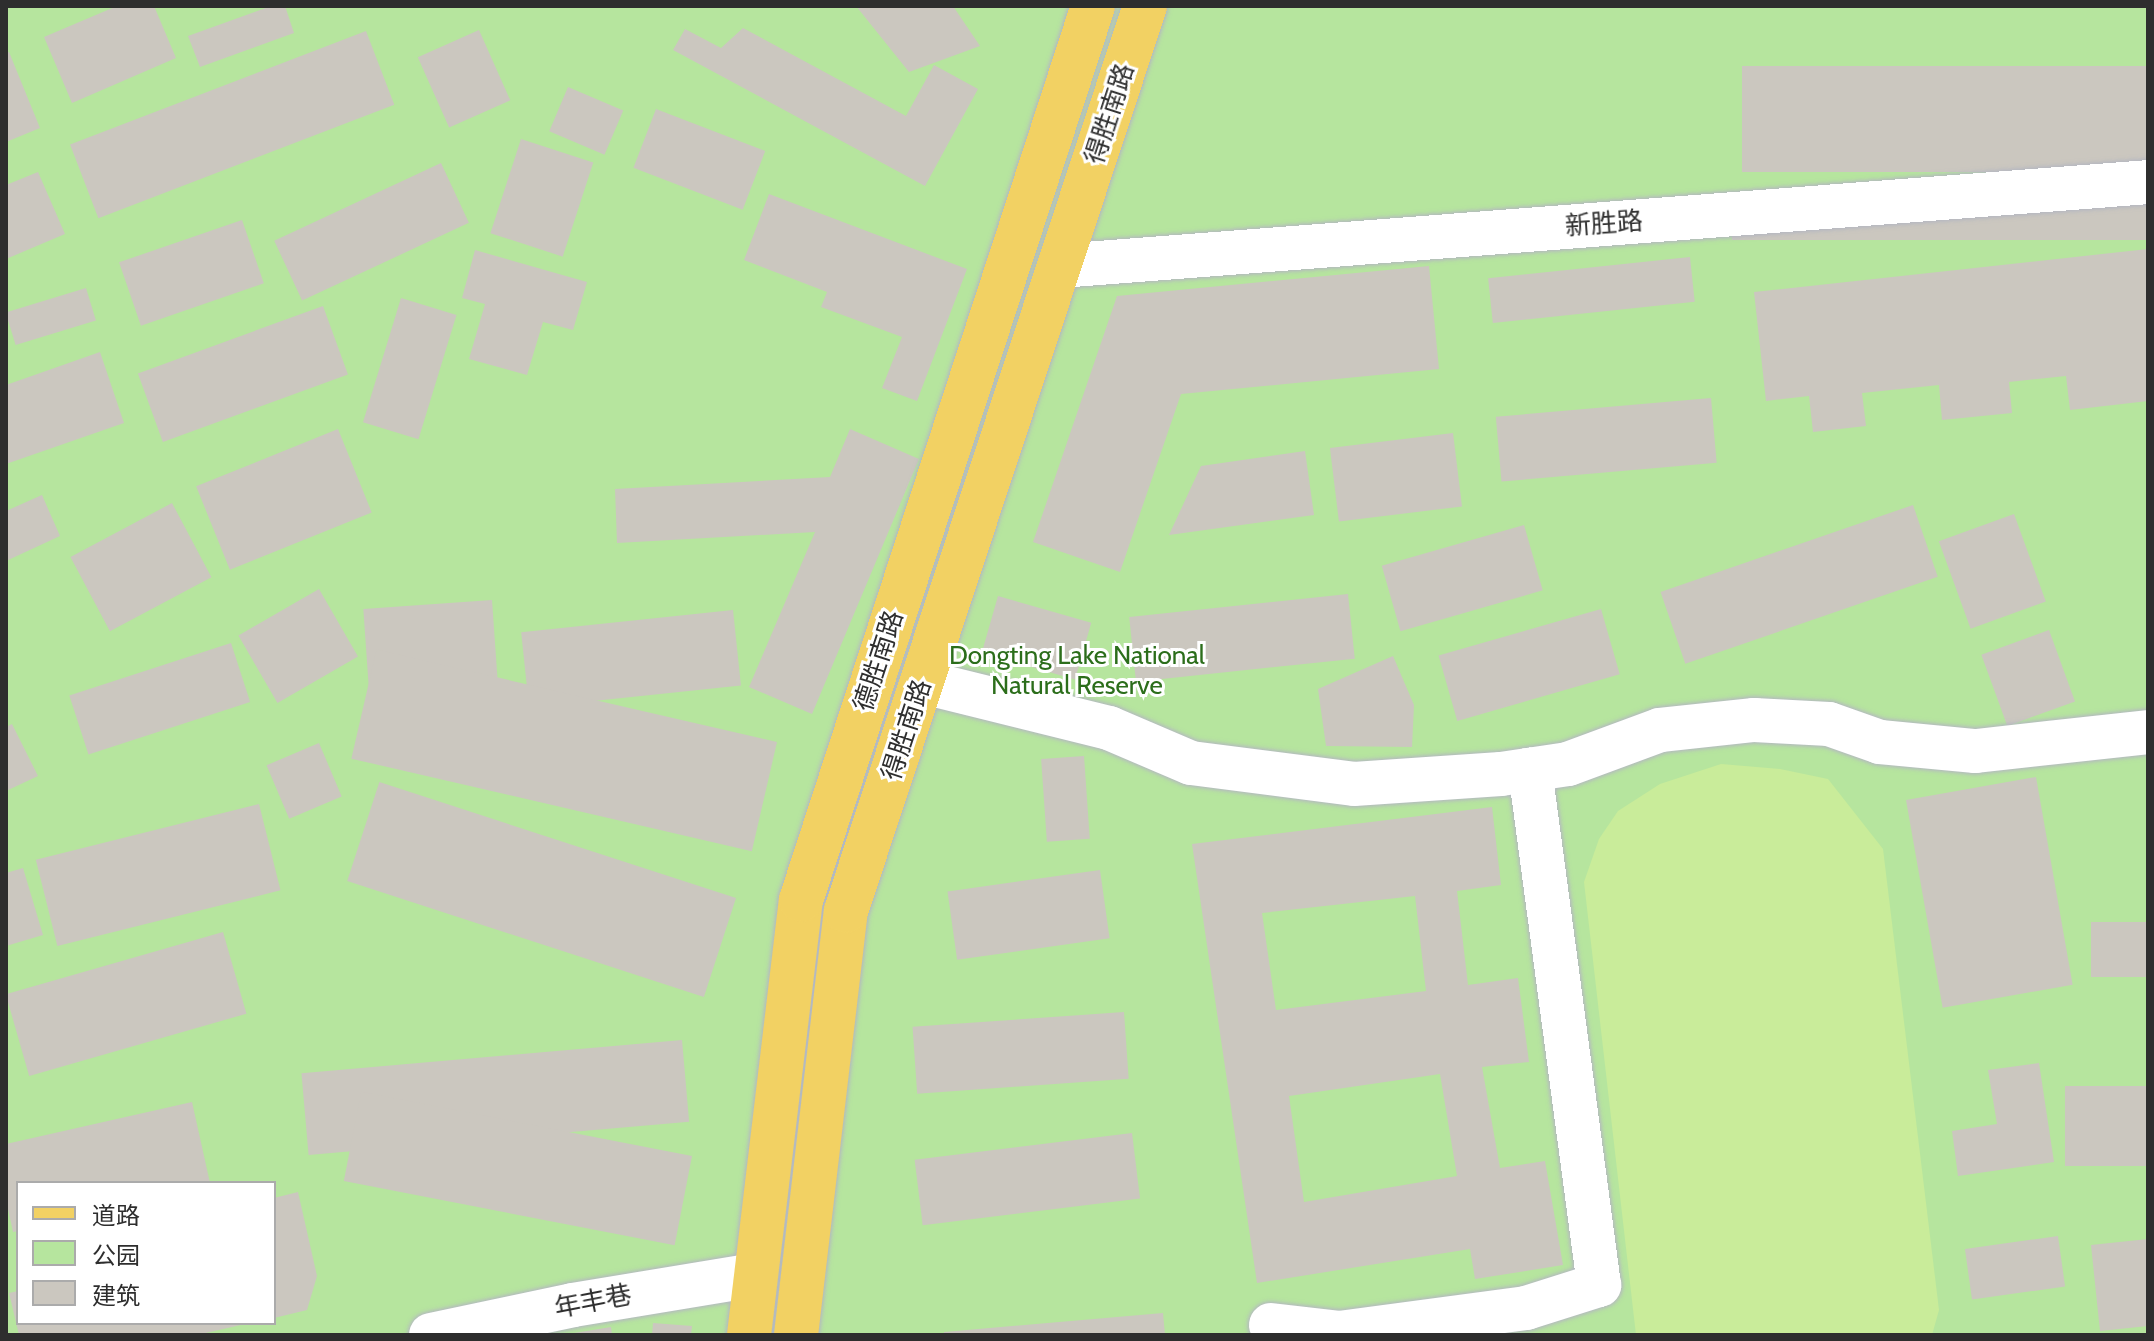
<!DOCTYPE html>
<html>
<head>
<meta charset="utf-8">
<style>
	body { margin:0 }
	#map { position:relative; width:2154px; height:1341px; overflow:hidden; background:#efe9e1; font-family:Cabin,"Noto Sans SC",sans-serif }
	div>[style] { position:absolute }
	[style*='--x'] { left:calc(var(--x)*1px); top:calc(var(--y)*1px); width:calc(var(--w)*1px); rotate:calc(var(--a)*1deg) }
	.green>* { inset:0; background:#b6e59e }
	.pitch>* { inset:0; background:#c9ec9a }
	.building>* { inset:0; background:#cbc7bf; transform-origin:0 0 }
	.roads { filter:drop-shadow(0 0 2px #b4b7c1) drop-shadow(0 0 2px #b4b7c1) }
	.minor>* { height:44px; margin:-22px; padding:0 22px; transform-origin:22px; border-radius:22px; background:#fff }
	.major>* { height:44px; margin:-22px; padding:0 22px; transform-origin:22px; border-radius:22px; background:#f2d163 }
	span { translate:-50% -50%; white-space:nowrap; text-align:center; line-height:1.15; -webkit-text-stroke:6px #fff; paint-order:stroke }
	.street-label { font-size:26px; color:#2e2e2e }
	.park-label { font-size:26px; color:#2c6e1b }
	.frame { position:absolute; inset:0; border:8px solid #2e2e2e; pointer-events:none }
	.legend { position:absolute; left:16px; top:1181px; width:260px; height:144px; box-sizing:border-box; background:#fff; border:2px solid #ababab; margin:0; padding:10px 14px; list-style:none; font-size:24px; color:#2e2e2e }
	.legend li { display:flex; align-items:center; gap:16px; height:40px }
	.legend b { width:40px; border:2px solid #ababab }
</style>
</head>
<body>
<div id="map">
	<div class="green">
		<div style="clip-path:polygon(evenodd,6px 6px,2148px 6px,2148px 1335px,6px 1335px,6px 6px,18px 1183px,274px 1183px,274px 1323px,18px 1323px,18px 1183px)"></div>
	</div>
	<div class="pitch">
		<div style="clip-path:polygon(1721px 764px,1780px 769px,1828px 779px,1883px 849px,1939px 1310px,1932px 1335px,1636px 1335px,1584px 882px,1599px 839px,1618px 811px,1660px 784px)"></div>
	</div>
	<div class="building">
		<div style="clip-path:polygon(117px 6px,154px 6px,176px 58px,72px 103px,44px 37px)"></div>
		<div style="clip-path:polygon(271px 6px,285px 6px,294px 33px,200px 67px,188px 36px)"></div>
		<div style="clip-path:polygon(856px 6px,953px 6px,980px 46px,909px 72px)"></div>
		<div style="clip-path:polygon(743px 28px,906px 116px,934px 65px,978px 89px,925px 186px,673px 50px,685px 29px,721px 48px)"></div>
		<div style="left:479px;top:30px;width:77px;height:67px;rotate:66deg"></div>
		<div style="left:366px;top:31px;width:79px;height:317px;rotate:69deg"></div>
		<div style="clip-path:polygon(9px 52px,40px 128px,6px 142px,6px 53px)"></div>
		<div style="left:2148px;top:66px;width:106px;height:406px;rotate:90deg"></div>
		<div style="left:568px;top:87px;width:60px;height:48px;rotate:23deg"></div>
		<div style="left:656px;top:109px;width:117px;height:63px;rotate:21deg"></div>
		<div style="left:521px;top:139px;width:76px;height:99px;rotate:18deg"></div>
		<div style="left:441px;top:163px;width:66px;height:184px;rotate:65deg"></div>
		<div style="clip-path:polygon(38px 172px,65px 234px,6px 259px,6px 185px)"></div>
		<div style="clip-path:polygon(769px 194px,967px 269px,917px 401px,882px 388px,902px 337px,821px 307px,827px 292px,744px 260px)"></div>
		<div style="left:2148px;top:202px;width:38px;height:416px;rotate:90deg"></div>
		<div style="left:242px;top:220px;width:67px;height:130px;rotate:71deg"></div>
		<div style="clip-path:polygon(2148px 249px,2148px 401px,2070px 410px,2066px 376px,2009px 382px,2012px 413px,1942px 420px,1939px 385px,1862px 393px,1866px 426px,1813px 432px,1809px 396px,1766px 401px,1754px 292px)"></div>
		<div style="clip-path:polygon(475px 250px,587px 282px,573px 330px,543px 322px,527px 375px,469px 359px,485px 304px,462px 298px)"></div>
		<div style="left:1690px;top:257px;width:45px;height:203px;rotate:84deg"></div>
		<div style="clip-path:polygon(1429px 266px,1439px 369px,1181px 394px,1120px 572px,1033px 542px,1117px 296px)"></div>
		<div style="left:86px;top:288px;width:34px;height:84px;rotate:73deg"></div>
		<div style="left:401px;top:298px;width:58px;height:130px;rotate:17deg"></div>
		<div style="left:323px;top:306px;width:73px;height:197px;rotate:70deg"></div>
		<div style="clip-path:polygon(100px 352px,124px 423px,6px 464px,6px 385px)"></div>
		<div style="left:1711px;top:398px;width:65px;height:216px;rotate:85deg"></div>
		<div style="left:338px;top:429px;width:90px;height:153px;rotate:68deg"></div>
		<div style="clip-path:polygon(850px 429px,919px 459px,812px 714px,749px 687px,815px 532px,617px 543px,615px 489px,830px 477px)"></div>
		<div style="left:1453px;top:433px;width:74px;height:124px;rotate:83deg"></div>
		<div style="clip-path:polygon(1305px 451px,1314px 515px,1169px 535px,1201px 466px)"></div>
		<div style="clip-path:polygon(42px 495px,60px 536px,6px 561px,6px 511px)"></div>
		<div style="left:172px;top:503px;width:84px;height:115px;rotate:62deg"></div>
		<div style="left:1913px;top:505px;width:76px;height:267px;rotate:71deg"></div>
		<div style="left:2014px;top:514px;width:93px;height:80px;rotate:70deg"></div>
		<div style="left:1524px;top:525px;width:68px;height:148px;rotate:74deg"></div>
		<div style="left:319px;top:589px;width:78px;height:93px;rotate:60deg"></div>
		<div style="left:1348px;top:594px;width:65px;height:220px;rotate:84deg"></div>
		<div style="left:998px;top:596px;width:97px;height:59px;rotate:16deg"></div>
		<div style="left:492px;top:600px;width:112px;height:129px;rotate:86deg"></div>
		<div style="left:1601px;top:609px;width:68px;height:169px;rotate:74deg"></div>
		<div style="left:733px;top:610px;width:76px;height:213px;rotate:84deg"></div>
		<div style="left:2049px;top:630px;width:76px;height:72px;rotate:70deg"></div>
		<div style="left:231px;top:643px;width:62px;height:170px;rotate:72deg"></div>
		<div style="clip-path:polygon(1393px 656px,1414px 705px,1412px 747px,1326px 746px,1318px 689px)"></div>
		<div style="clip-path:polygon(12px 724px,38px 776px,6px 791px,6px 727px)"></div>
		<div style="left:777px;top:742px;width:112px;height:411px;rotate:103deg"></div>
		<div style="left:319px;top:743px;width:58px;height:57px;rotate:67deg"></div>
		<div style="left:1084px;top:756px;width:83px;height:43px;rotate:86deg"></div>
		<div style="left:2036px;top:777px;width:211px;height:132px;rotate:80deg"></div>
		<div style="left:259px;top:804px;width:89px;height:230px;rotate:76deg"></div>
		<div style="clip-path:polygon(evenodd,1492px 807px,1501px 885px,1457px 891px,1468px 985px,1518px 978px,1529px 1062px,1482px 1067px,1500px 1168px,1545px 1161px,1563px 1265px,1475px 1279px,1470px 1249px,1257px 1283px,1192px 844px,1492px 807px,1415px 896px,1426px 991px,1276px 1010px,1262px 913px,1415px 896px,1492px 807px,1440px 1074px,1457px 1176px,1304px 1202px,1289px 1096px,1440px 1074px)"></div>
		<div style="clip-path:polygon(23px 868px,43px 935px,6px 946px,6px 873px)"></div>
		<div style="left:1100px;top:870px;width:69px;height:154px;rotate:82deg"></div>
		<div style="left:736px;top:898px;width:104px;height:375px;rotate:108deg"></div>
		<div style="left:2148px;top:922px;width:55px;height:57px;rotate:90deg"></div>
		<div style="left:223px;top:932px;width:85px;height:226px;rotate:74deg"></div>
		<div style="left:1124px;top:1012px;width:67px;height:212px;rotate:86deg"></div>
		<div style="left:682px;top:1040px;width:82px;height:382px;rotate:85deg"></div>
		<div style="clip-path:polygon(2039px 1063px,2054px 1162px,1958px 1176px,1952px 1131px,1997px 1124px,1988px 1070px)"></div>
		<div style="left:2148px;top:1086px;width:80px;height:83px;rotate:90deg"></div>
		<div style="clip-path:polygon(192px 1102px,210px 1183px,18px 1183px,18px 1231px,13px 1232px,6px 1200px,6px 1144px)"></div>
		<div style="left:1132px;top:1133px;width:66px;height:219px;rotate:83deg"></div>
		<div style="left:692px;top:1156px;width:91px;height:337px;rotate:101deg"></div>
		<div style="clip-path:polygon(298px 1192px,317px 1276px,307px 1310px,274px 1318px,274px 1198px)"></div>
		<div style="left:2058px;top:1236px;width:51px;height:94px;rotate:82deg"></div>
		<div style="clip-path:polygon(2148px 1239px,2148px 1326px,2100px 1331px,2091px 1245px)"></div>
		<div style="clip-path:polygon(18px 1291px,18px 1323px,245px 1324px,197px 1335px,19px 1335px,9px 1293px)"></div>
		<div style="clip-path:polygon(1163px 1313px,1165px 1335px,944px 1335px,944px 1332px)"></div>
		<div style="clip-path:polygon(653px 1323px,692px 1326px,691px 1335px,652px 1335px)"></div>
		<div style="clip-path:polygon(611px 1327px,612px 1335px,574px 1335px,574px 1333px)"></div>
	</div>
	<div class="roads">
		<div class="minor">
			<div style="--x:1060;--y:266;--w:1091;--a:-4.41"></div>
			<div style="--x:923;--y:682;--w:192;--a:13.9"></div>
			<div style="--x:1109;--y:728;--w:89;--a:23.1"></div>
			<div style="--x:1191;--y:763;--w:164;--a:7.3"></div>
			<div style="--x:1354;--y:784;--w:147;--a:-3.9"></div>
			<div style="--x:1501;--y:774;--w:68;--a:-8.5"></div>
			<div style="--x:1568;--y:764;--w:98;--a:-20.3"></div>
			<div style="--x:1660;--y:730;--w:95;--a:-6.1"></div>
			<div style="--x:1754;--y:720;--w:75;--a:3.1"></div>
			<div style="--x:1829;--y:724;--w:54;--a:19.4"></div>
			<div style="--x:1880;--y:742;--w:96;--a:5.4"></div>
			<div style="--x:1976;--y:751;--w:173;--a:-6.3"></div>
			<div style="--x:1271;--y:1325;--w:68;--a:6.7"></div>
			<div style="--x:1339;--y:1333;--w:189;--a:-7.6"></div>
			<div style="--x:1526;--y:1308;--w:77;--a:-17.5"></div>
			<div style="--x:1599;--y:1285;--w:520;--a:-97.63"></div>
			<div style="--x:431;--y:1335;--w:145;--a:-11.9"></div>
			<div style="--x:573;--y:1305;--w:184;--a:-9.4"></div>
		</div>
		<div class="major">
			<div style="--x:749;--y:1335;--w:438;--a:-83.2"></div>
			<div style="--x:801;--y:900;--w:940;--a:-71.91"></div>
			<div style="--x:796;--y:1335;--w:427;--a:-83.3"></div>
			<div style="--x:846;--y:911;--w:953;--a:-71.72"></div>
		</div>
	</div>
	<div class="street-label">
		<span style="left:1110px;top:114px;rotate:-72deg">得胜南路</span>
		<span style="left:1604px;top:224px;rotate:-4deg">新胜路</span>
		<span style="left:879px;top:661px;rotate:-72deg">德胜南路</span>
		<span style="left:907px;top:730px;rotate:-72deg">得胜南路</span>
		<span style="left:593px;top:1302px;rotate:-11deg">年丰巷</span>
	</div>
	<div class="park-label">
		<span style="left:1077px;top:671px">Dongting Lake National<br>Natural Reserve</span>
	</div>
	<div class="frame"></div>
	<ul class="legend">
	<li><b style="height:10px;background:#f2d163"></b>道路</li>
	<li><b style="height:22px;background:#b6e59e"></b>公园</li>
	<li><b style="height:22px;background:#cbc7bf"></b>建筑</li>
	</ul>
</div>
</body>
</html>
